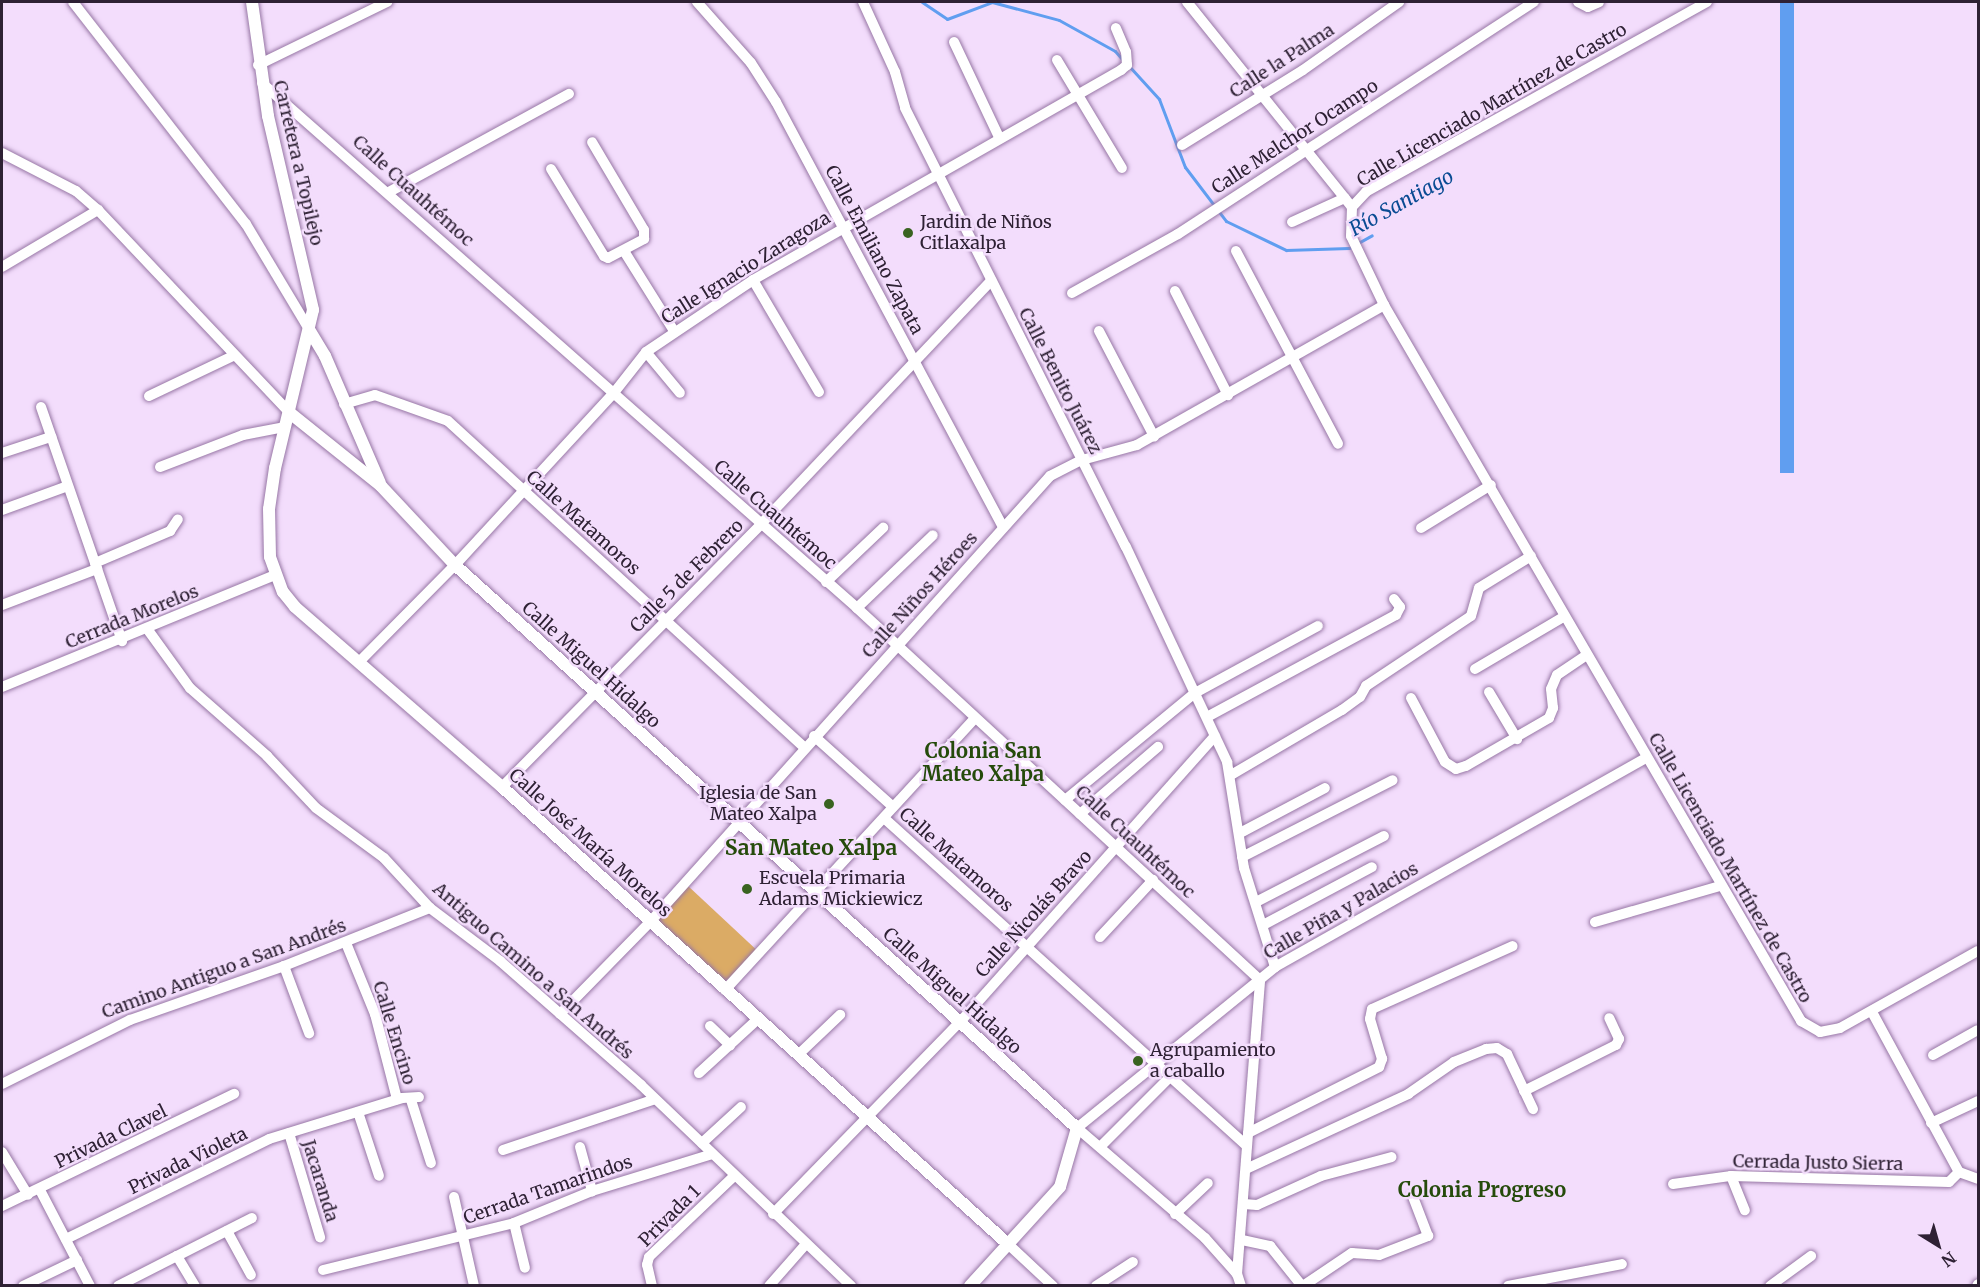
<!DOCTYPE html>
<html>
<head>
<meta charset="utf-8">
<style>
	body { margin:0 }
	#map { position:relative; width:1980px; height:1287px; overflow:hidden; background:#f3ddfc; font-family:Merriweather,serif }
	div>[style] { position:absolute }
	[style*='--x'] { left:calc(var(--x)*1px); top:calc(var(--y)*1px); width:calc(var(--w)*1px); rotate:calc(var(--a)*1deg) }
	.green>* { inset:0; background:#dbab65; transform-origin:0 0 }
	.water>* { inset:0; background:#609ef0; transform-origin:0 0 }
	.stream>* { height:3px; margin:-1.5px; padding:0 1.5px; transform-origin:1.5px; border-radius:1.5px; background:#609ef0 }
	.roads { filter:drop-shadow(0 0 2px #9776a5) drop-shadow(0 0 2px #9776a5) }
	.minor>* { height:10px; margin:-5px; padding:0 5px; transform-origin:5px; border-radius:5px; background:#fff }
	.major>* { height:12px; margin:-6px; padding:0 6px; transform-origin:6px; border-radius:6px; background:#fff }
	.dots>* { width:16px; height:16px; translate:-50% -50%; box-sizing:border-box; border:3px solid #f3ddfc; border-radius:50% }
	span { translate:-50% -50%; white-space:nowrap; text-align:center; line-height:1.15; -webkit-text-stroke:5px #f3ddfc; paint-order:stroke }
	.street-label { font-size:18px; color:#2e2134 }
	.poi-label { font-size:18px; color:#2e2134 }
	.left { translate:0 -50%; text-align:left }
	.right { translate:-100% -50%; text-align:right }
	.water-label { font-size:20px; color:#094b93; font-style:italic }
	.neighbourhood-label { font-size:20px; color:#254b0b; font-weight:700 }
	.quarter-label { font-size:21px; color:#254b0b; font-weight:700 }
	.frame { position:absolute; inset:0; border:3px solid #2e2134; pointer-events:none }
	.north { position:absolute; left:1908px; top:1215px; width:60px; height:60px; -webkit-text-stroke:4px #f3ddfc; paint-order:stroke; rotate:143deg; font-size:16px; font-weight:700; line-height:24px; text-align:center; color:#2e2134 }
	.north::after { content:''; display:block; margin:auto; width:21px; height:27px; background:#2e2134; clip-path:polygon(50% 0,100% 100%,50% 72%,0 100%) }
</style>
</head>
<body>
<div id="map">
	<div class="green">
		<div style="left:687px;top:885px;width:96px;height:47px;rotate:43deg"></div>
	</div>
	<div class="water">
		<div style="left:1780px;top:2px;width:14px;height:471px"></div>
	</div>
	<div class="stream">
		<div style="--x:922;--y:2;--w:30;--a:34"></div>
		<div style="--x:947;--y:19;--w:48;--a:-20.7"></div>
		<div style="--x:992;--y:2;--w:69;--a:15"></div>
		<div style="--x:1059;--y:20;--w:64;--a:29"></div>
		<div style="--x:1115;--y:51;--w:11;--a:49"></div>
		<div style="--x:1129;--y:66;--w:45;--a:47.7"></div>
		<div style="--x:1159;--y:99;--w:73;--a:69.1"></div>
		<div style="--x:1185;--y:167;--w:68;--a:52.8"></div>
		<div style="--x:1226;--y:221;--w:67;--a:25.8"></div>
		<div style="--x:1286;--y:250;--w:63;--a:-1.8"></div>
		<div style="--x:1349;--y:248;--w:26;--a:-29"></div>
	</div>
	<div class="roads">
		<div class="minor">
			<div style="--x:73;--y:2;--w:281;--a:52.1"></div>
			<div style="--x:246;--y:224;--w:125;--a:59.1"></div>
			<div style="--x:697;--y:2;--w:81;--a:48.5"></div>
			<div style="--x:751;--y:63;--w:46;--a:57.3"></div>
			<div style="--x:776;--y:102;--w:482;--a:61.9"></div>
			<div style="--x:863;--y:2;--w:77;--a:65.4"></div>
			<div style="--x:895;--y:72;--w:37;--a:74"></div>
			<div style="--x:905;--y:108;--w:491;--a:63.3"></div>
			<div style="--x:1126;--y:547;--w:238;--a:64.8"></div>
			<div style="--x:1227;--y:762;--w:107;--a:80.9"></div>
			<div style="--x:1244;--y:868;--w:104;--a:72.6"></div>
			<div style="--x:1187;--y:2;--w:263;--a:51.2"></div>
			<div style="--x:1578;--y:2;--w:11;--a:27"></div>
			<div style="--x:1588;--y:7;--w:12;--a:-24"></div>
			<div style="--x:1707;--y:2;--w:390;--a:150.9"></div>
			<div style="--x:1366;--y:192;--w:21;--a:133"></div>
			<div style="--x:1352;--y:207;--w:29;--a:92"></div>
			<div style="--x:1351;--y:236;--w:76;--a:64.4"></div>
			<div style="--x:1384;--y:305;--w:829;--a:59.78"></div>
			<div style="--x:1801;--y:1021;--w:22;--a:30"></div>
			<div style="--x:1820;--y:1032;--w:20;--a:-11"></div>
			<div style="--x:1840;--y:1028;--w:158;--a:-29.2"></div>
			<div style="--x:954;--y:42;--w:105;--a:64.7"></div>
			<div style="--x:1057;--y:60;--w:126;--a:59"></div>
			<div style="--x:258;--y:65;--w:144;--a:-26"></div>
			<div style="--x:262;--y:83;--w:794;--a:41.42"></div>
			<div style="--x:857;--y:608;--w:548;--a:42.71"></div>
			<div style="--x:1182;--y:145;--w:142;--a:-31.8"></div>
			<div style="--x:1303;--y:70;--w:118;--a:-35.3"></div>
			<div style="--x:2;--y:153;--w:83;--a:27.2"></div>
			<div style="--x:76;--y:191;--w:29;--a:41"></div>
			<div style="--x:98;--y:210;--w:279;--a:46.6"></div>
			<div style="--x:551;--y:169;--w:102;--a:58.7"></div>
			<div style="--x:604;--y:256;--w:4;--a:27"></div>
			<div style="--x:608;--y:258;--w:41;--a:-27.8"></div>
			<div style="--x:644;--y:239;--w:9;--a:-90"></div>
			<div style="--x:644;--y:230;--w:102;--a:-120.6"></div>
			<div style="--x:389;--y:192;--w:205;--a:-28.6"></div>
			<div style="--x:1292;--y:222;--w:58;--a:-24.4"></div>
			<div style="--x:624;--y:251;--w:94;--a:58"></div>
			<div style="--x:1236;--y:251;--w:218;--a:62.1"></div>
			<div style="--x:2;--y:267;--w:112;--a:-30.7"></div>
			<div style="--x:753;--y:280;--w:130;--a:59.5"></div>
			<div style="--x:1175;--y:291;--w:117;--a:63"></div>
			<div style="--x:1072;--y:293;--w:121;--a:-29.1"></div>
			<div style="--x:1178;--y:234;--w:425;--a:-33.1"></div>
			<div style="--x:1099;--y:331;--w:119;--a:62.4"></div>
			<div style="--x:646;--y:352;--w:53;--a:50.3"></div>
			<div style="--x:149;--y:396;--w:93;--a:-25.5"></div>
			<div style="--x:344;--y:404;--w:32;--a:-16"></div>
			<div style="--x:375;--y:395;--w:77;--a:19.6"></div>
			<div style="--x:448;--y:421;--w:483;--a:42.5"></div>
			<div style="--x:41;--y:407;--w:248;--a:70.9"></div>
			<div style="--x:2;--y:453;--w:52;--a:-18.1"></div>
			<div style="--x:160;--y:467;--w:89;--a:-21.1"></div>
			<div style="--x:243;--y:435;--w:43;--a:-10.8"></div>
			<div style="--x:2;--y:510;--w:70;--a:-20"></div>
			<div style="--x:1421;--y:528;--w:82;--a:-31.6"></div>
			<div style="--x:95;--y:563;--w:82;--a:-23.1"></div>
			<div style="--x:170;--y:531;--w:14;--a:-56"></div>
			<div style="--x:826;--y:582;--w:79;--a:-43.5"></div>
			<div style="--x:2;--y:605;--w:102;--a:-20.8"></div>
			<div style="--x:857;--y:608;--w:105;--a:-43.8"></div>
			<div style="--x:148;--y:630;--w:72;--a:54.1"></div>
			<div style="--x:190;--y:688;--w:103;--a:41.4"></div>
			<div style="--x:267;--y:756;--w:71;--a:46.7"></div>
			<div style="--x:316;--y:808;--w:84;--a:36.3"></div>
			<div style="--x:384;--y:858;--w:68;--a:47.4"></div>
			<div style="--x:430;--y:908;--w:88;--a:37.1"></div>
			<div style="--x:500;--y:961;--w:188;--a:41.3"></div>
			<div style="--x:641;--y:1085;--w:291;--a:43.7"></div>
			<div style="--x:360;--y:661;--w:135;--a:-45.3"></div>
			<div style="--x:455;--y:565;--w:233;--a:-47.3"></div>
			<div style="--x:613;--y:394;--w:53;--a:-51.8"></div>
			<div style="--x:646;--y:352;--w:129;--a:-33.9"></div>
			<div style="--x:753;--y:280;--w:424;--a:-29.7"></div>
			<div style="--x:1121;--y:70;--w:8;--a:-40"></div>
			<div style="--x:1127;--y:65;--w:13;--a:-94"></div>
			<div style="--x:1126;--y:52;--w:26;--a:-113"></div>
			<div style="--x:1475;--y:669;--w:104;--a:-30.5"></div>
			<div style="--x:2;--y:687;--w:295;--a:-22.3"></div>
			<div style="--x:1489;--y:692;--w:55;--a:59.2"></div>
			<div style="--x:1411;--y:698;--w:72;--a:62"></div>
			<div style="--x:1445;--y:762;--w:13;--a:32"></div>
			<div style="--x:1456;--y:769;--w:10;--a:-17"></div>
			<div style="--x:1466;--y:766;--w:96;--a:-30"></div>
			<div style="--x:1549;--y:718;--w:11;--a:-68"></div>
			<div style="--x:1553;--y:708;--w:19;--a:-96"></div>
			<div style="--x:1551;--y:689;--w:15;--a:-67"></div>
			<div style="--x:1557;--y:675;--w:36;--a:-34"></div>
			<div style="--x:1207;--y:717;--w:215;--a:-28.4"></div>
			<div style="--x:1396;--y:615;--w:9;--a:-63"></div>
			<div style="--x:1400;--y:607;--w:10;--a:-127"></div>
			<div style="--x:814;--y:736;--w:106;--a:41.9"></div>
			<div style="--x:1231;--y:775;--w:129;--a:-30.4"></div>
			<div style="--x:1342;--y:710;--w:22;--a:-36"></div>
			<div style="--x:1360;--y:697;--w:13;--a:-61"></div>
			<div style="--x:1366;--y:686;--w:126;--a:-33.7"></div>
			<div style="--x:1471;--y:616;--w:29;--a:-74"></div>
			<div style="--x:1479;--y:588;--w:61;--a:-31.6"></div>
			<div style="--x:502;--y:787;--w:369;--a:-45.4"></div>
			<div style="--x:761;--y:524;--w:335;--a:-46.6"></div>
			<div style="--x:1065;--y:800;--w:168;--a:-39.5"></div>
			<div style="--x:1195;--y:693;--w:140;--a:-28.6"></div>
			<div style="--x:1080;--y:814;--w:103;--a:-40.7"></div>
			<div style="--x:884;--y:818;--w:488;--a:42.1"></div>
			<div style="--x:1240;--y:833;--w:96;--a:-27.9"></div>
			<div style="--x:1242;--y:857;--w:169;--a:-27"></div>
			<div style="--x:1256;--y:902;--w:144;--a:-27.3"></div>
			<div style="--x:1595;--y:922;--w:130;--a:-16.1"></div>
			<div style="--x:1265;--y:924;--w:121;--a:-28"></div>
			<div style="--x:1100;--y:937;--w:78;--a:-47.1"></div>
			<div style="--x:346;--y:943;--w:77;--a:67.8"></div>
			<div style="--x:375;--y:1014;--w:88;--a:75.5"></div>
			<div style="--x:284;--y:966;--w:72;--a:69.5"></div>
			<div style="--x:725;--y:990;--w:369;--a:-47.4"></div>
			<div style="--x:1872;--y:1012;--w:182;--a:61.5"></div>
			<div style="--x:560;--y:1014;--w:129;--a:-45.6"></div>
			<div style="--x:650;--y:922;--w:599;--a:-48.11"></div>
			<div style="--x:1050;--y:476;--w:36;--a:-27"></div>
			<div style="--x:1082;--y:460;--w:57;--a:-15.3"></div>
			<div style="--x:1137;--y:445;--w:284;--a:-29.5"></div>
			<div style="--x:710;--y:1026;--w:28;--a:44"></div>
			<div style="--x:799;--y:1054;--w:57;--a:-43.6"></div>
			<div style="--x:1933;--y:1055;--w:51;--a:-29.1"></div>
			<div style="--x:699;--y:1073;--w:81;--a:-42.5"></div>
			<div style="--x:2;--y:1084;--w:143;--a:-26.6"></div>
			<div style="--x:130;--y:1020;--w:163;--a:-19.3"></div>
			<div style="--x:284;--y:966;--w:157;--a:-21.7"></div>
			<div style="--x:1524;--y:1091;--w:103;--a:-26.6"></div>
			<div style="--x:1616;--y:1045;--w:7;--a:-63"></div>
			<div style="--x:1619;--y:1039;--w:23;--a:-115"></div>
			<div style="--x:411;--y:1100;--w:66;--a:72.4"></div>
			<div style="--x:358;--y:1112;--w:67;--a:71.8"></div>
			<div style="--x:1931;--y:1123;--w:52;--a:-25.1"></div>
			<div style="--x:289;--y:1133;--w:109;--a:73.4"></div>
			<div style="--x:1248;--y:1133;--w:147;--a:-26.7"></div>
			<div style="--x:1379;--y:1067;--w:9;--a:-69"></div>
			<div style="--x:1382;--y:1059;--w:42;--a:-106.7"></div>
			<div style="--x:1370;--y:1019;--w:10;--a:-79"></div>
			<div style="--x:1372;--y:1009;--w:154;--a:-24.1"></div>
			<div style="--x:702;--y:1143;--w:53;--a:-42.7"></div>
			<div style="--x:580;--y:1147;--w:46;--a:74.7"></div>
			<div style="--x:1100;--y:1147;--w:100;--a:-45"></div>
			<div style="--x:503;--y:1150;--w:160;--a:-18.5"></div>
			<div style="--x:2;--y:1152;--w:50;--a:58.8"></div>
			<div style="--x:1246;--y:1169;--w:179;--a:-24.8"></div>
			<div style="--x:1408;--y:1094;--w:56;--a:-34.8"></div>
			<div style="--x:1454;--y:1062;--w:35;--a:-22"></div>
			<div style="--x:1486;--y:1049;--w:11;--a:-5"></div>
			<div style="--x:1497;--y:1048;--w:12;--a:31"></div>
			<div style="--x:1507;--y:1054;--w:61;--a:64.7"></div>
			<div style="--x:1959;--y:1172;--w:20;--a:20"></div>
			<div style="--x:1731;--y:1176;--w:37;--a:68"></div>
			<div style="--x:1673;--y:1184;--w:59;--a:-7.9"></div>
			<div style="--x:1731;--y:1176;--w:218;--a:1.6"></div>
			<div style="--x:1949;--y:1182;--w:14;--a:-45"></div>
			<div style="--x:40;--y:1190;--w:108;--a:62.5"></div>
			<div style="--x:454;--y:1197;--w:91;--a:77.3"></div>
			<div style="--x:1244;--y:1204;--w:13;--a:4"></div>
			<div style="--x:1257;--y:1205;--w:70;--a:-24.4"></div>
			<div style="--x:1321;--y:1176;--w:73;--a:-15"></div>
			<div style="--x:2;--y:1206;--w:258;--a:-25.8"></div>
			<div style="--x:773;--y:1214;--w:268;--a:-45.8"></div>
			<div style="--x:960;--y:1022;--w:383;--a:-48.3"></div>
			<div style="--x:1175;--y:1214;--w:45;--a:-43.2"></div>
			<div style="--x:514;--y:1223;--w:46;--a:76.3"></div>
			<div style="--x:227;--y:1231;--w:50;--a:61.4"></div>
			<div style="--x:66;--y:1239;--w:226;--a:-26.2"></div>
			<div style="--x:269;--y:1139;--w:139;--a:-17.1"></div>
			<div style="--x:402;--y:1098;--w:17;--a:-3"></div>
			<div style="--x:1242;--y:1240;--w:29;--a:12"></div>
			<div style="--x:1270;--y:1246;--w:51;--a:51.3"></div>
			<div style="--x:1008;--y:1244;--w:62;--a:43"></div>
			<div style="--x:323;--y:1270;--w:197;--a:-13.8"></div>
			<div style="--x:514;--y:1223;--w:84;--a:-22.3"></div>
			<div style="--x:592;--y:1191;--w:126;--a:-17.1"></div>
			<div style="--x:1237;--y:1274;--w:48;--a:-131.6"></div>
			<div style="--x:1205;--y:1238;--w:169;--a:-139.3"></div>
			<div style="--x:1077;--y:1128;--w:255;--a:-39.1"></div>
			<div style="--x:1275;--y:967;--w:426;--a:-29.4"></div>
			<div style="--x:23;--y:1286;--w:60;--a:-25.7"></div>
			<div style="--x:118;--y:1286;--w:66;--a:-27"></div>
			<div style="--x:195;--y:1286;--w:35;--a:-121"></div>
			<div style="--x:177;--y:1256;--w:84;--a:-26.9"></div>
			<div style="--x:652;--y:1286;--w:22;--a:-103"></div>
			<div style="--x:647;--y:1265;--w:8;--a:-76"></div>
			<div style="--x:649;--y:1257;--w:117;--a:-43.6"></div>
			<div style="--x:769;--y:1286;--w:55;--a:-48.7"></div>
			<div style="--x:1096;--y:1286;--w:44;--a:-33"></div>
			<div style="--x:1241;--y:1286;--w:13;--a:-108"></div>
			<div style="--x:1237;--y:1274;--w:295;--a:-85.5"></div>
			<div style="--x:1303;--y:1286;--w:59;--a:-34"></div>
			<div style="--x:1352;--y:1253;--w:27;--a:4"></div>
			<div style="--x:1379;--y:1255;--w:53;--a:-21.2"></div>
			<div style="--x:1428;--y:1236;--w:42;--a:-111"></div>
			<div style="--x:1508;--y:1286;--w:116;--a:-10.9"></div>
			<div style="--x:1770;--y:1286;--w:51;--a:-36.2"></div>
			<div style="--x:1977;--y:1286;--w:2;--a:-63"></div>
		</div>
		<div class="major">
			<div style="--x:252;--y:2;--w:115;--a:82"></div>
			<div style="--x:268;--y:116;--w:199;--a:76.9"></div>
			<div style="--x:313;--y:310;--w:163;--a:103.5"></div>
			<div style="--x:275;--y:468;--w:41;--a:98.3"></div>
			<div style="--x:269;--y:509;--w:48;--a:88.8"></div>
			<div style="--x:270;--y:557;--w:37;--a:70"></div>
			<div style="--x:283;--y:592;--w:19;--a:51"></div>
			<div style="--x:295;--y:607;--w:274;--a:41"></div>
			<div style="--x:502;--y:787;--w:682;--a:42.09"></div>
			<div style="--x:310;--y:331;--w:29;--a:59"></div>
			<div style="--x:325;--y:356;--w:138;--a:66.6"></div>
			<div style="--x:290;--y:413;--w:117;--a:38.7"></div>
			<div style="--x:381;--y:486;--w:108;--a:46.9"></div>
			<div style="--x:455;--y:565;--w:839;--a:42.15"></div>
			<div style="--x:1077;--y:1128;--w:61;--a:106.1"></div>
			<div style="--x:1060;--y:1187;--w:134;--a:132.3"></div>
		</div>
	</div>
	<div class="dots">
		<div style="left:908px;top:233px;background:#396320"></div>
		<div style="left:829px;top:804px;background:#396320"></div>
		<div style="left:747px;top:889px;background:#396320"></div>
		<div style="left:1138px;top:1061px;background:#396320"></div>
	</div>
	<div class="street-label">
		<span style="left:1282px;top:61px;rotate:-33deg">Calle la Palma</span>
		<span style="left:1492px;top:105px;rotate:-30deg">Calle Licenciado Martínez de Castro</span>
		<span style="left:1295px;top:137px;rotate:-33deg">Calle Melchor Ocampo</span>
		<span style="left:298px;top:163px;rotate:77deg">Carretera a Topilejo</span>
		<span style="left:413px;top:191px;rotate:42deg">Calle Cuauhtémoc</span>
		<span style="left:874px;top:250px;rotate:62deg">Calle Emiliano Zapata</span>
		<span style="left:746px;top:268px;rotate:-32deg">Calle Ignacio Zaragoza</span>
		<span style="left:1060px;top:381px;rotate:63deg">Calle Benito Juárez</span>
		<span style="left:775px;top:515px;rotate:41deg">Calle Cuauhtémoc</span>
		<span style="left:583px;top:523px;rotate:42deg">Calle Matamoros</span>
		<span style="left:687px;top:576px;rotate:-45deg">Calle 5 de Febrero</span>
		<span style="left:920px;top:595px;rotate:-48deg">Calle Niños Héroes</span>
		<span style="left:132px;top:617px;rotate:-22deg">Cerrada Morelos</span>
		<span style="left:591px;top:665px;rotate:42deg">Calle Miguel Hidalgo</span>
		<span style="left:1135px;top:842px;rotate:43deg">Calle Cuauhtémoc</span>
		<span style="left:590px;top:843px;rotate:42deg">Calle José María Morelos</span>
		<span style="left:956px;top:860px;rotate:42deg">Calle Matamoros</span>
		<span style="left:1730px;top:868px;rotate:60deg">Calle Licenciado Martínez de Castro</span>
		<span style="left:1341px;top:911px;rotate:-30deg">Calle Piña y Palacios</span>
		<span style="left:1034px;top:914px;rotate:-48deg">Calle Nicolás Bravo</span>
		<span style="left:224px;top:969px;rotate:-20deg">Camino Antiguo a San Andrés</span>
		<span style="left:533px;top:971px;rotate:41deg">Antiguo Camino a San Andrés</span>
		<span style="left:952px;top:991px;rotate:42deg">Calle Miguel Hidalgo</span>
		<span style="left:394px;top:1033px;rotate:73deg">Calle Encino</span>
		<span style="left:111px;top:1137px;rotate:-26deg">Privada Clavel</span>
		<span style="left:188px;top:1161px;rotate:-26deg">Privada Violeta</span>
		<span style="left:1818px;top:1163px;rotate:1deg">Cerrada Justo Sierra</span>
		<span style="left:320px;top:1181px;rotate:73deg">Jacaranda</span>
		<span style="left:548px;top:1190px;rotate:-19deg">Cerrada Tamarindos</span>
		<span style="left:670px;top:1216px;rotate:-45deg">Privada 1</span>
	</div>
	<div class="poi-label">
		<span class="left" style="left:920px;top:233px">Jardin de Niños<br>Citlaxalpa</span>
		<span class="right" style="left:817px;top:804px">Iglesia de San<br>Mateo Xalpa</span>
		<span class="left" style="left:759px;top:889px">Escuela Primaria<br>Adams Mickiewicz</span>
		<span class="left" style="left:1150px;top:1061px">Agrupamiento<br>a caballo</span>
	</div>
	<div class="water-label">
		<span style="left:1401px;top:202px;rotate:-29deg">Río Santiago</span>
	</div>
	<div class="neighbourhood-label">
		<span style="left:983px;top:762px">Colonia San<br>Mateo Xalpa</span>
		<span style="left:1482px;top:1189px">Colonia Progreso</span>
	</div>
	<div class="quarter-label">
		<span style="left:811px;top:848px">San Mateo Xalpa</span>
	</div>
	<div class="frame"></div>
	<div class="north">N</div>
</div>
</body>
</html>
